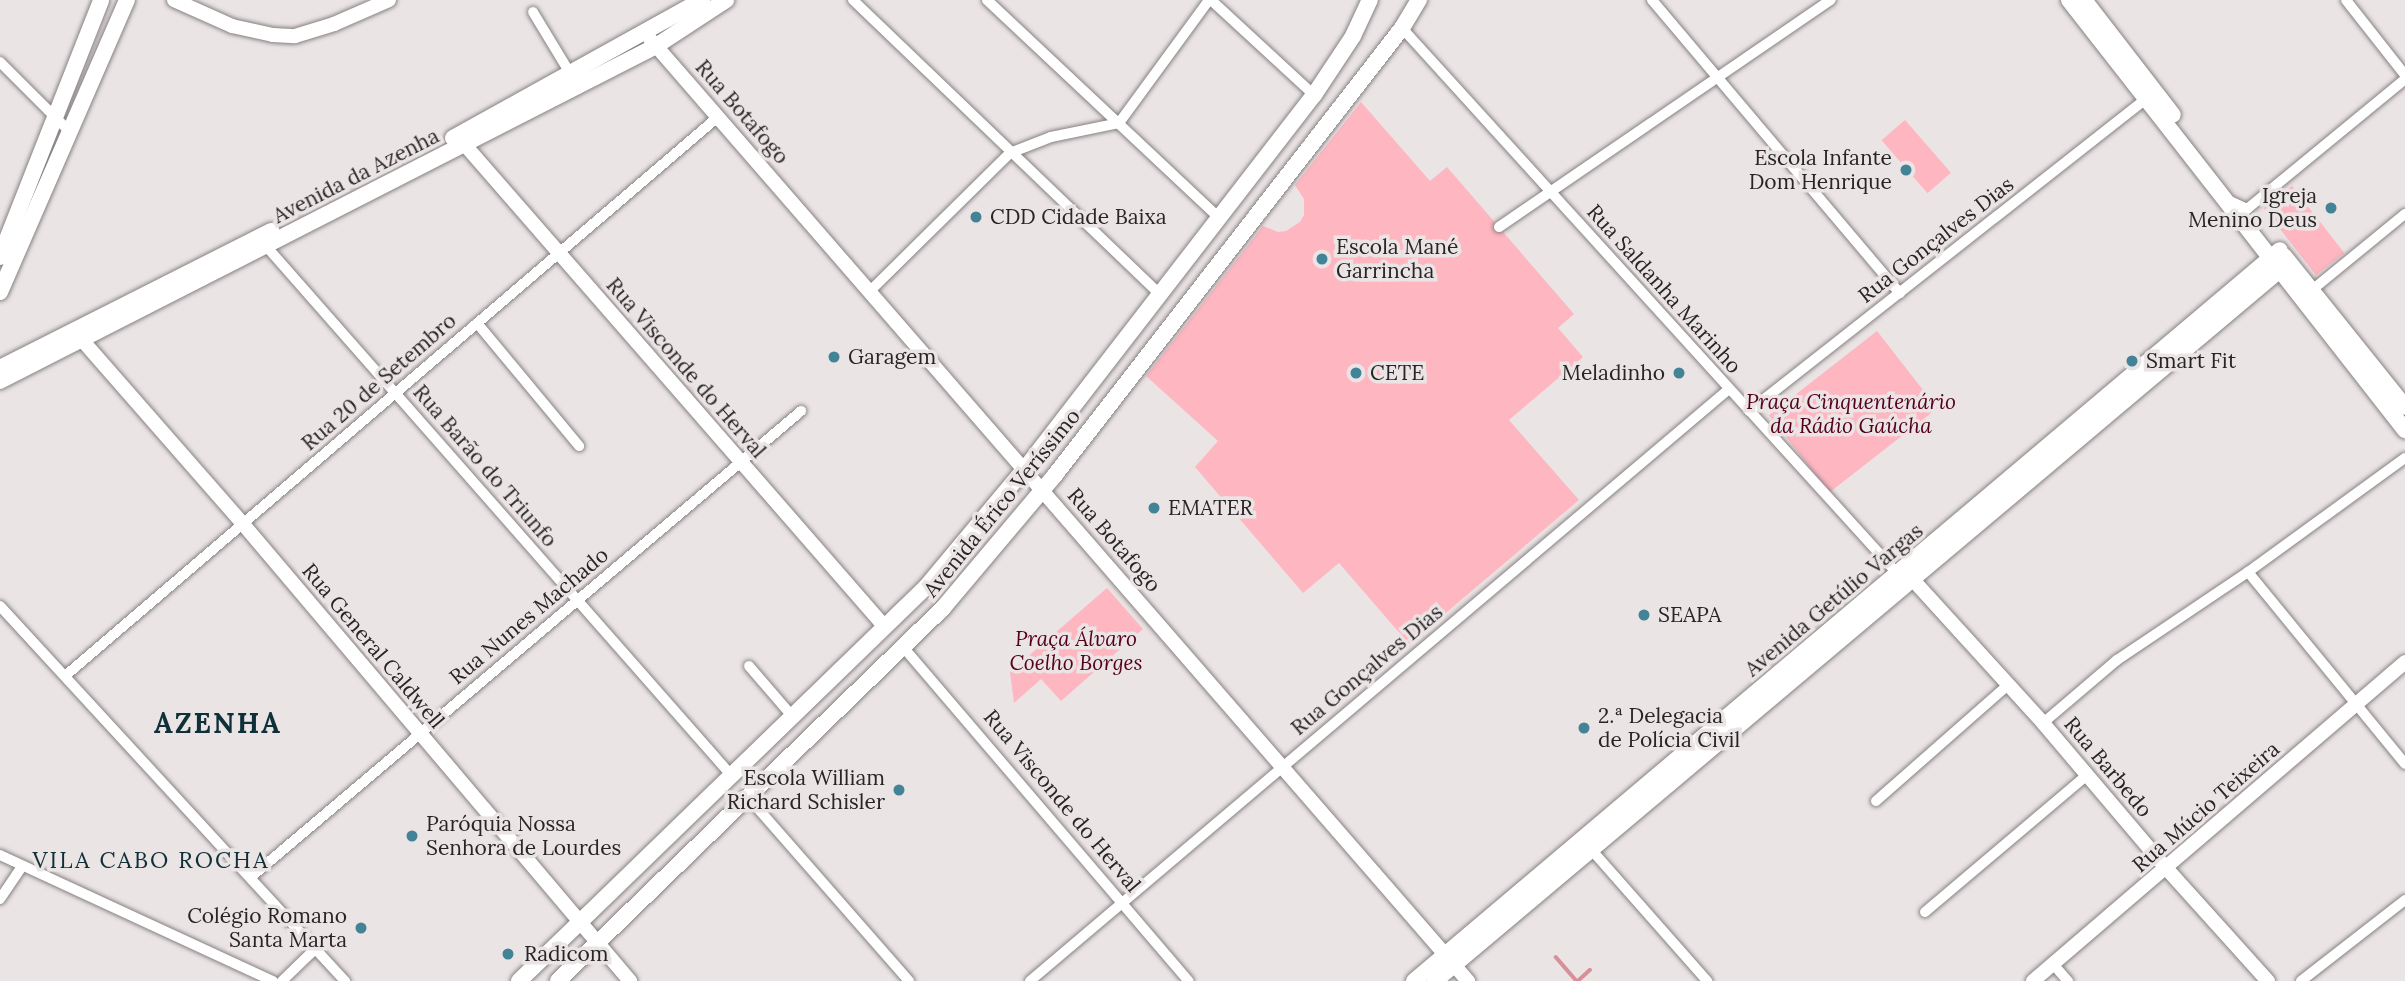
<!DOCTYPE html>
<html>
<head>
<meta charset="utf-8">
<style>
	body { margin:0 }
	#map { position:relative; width:2405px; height:981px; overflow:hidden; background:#ebe4e5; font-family:Lora,serif }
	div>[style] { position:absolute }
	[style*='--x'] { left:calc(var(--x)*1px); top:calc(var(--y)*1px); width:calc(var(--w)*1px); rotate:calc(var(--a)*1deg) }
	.green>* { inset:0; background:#feb6c1; transform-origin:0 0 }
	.stream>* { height:3.5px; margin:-1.75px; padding:0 1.75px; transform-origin:1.75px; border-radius:1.75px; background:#d7909b }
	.roads { filter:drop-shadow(0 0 2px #878182) drop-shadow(0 0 2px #878182) }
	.minor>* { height:10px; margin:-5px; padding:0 5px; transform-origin:5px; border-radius:5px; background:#fff }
	.tertiary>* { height:14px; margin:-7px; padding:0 7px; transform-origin:7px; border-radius:7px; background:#fff }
	.secondary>* { height:16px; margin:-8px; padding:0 8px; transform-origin:8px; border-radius:8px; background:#fff }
	.dots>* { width:19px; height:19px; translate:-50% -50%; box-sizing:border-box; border:4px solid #ebe4e5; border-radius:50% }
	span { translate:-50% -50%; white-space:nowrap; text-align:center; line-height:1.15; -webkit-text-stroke:7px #ebe4e5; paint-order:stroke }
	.street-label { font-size:21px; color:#282526 }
	.poi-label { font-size:21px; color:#282526 }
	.right { translate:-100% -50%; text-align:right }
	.left { translate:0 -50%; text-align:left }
	.park-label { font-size:21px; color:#54001d; font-style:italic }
	.neighbourhood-label { font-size:23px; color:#103039; letter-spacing:2px }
	.district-label { font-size:28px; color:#103039; font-weight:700; letter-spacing:2px }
</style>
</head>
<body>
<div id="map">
	<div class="green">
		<div style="clip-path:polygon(1361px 102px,1430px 181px,1447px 167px,1574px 314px,1558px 328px,1583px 357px,1509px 420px,1579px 500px,1409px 644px,1339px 563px,1303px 593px,1195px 467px,1218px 441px,1146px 376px,1263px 226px,1278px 232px,1286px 231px,1300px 222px,1304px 215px,1304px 199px,1295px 185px)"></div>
		<div style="left:1905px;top:120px;width:70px;height:31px;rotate:49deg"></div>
		<div style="left:2292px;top:186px;width:85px;height:36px;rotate:52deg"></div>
		<div style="left:1877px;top:331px;width:98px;height:137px;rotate:52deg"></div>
		<div style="clip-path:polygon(1107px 588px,1143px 629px,1061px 701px,1041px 679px,1014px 703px,1010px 672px)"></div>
	</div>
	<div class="stream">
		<div style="--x:1556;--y:957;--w:32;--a:49"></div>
		<div style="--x:1578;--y:981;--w:16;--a:-43"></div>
	</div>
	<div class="roads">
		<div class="minor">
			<div style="--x:853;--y:0;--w:426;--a:43.8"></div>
			<div style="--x:987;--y:0;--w:318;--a:43.2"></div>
			<div style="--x:1211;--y:0;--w:140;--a:42.7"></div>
			<div style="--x:1652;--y:0;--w:384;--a:49.8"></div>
			<div style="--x:2346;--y:0;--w:95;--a:51.8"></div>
			<div style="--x:533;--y:12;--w:71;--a:58.8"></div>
			<div style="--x:1402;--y:28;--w:738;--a:47.75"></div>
			<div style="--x:0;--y:62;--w:99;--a:45"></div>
			<div style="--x:2230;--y:201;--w:19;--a:25"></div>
			<div style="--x:2247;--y:209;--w:205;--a:-39.4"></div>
			<div style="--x:1499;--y:227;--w:402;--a:-34.4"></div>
			<div style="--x:266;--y:246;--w:704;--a:48.68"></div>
			<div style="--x:871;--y:290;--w:195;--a:-44.6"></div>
			<div style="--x:1010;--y:153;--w:44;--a:-21.3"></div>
			<div style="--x:1051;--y:137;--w:69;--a:-11.6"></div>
			<div style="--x:1119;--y:123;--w:152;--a:-53.8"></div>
			<div style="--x:2312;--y:290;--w:120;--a:-39.3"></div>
			<div style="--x:477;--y:323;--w:160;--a:50.3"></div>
			<div style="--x:1749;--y:411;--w:506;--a:-38.18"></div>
			<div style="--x:2248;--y:572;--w:248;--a:50.7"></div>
			<div style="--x:0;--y:606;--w:510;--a:47.39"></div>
			<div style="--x:904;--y:648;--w:438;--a:49.5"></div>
			<div style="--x:749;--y:666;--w:66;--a:49.3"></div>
			<div style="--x:65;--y:676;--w:860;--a:-40.57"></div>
			<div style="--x:2043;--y:723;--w:97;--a:-40.4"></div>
			<div style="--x:2117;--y:660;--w:158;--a:-33.9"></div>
			<div style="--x:2248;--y:572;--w:194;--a:-36"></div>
			<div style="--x:747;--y:796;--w:246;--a:48.8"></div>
			<div style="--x:1876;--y:801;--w:176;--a:-41.3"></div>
			<div style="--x:1589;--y:847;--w:179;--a:48.6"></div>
			<div style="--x:0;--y:855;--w:301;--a:24.8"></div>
			<div style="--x:251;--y:877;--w:721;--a:-40.27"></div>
			<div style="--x:0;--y:899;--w:40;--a:-56"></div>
			<div style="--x:1925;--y:912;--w:212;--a:-40.2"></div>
			<div style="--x:2053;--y:964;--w:23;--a:49"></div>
			<div style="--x:282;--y:981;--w:47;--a:-44.1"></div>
			<div style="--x:1030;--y:981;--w:916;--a:-40.26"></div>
			<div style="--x:2301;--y:981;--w:132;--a:-37.9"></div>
		</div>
		<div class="tertiary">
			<div style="--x:174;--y:0;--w:64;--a:24.1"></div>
			<div style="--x:232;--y:26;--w:42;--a:12.4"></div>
			<div style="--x:273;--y:35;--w:22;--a:3"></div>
			<div style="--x:295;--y:36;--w:41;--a:-17.1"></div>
			<div style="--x:334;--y:24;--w:60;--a:-23.6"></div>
			<div style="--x:650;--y:39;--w:1248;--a:49.03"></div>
			<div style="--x:458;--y:137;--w:650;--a:48.93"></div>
			<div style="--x:82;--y:340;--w:244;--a:48.8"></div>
			<div style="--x:243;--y:524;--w:599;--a:49.74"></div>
			<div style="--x:1914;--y:581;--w:192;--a:47.7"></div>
			<div style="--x:2043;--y:723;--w:192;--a:49.7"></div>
			<div style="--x:2167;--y:869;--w:151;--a:48"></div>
			<div style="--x:2033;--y:981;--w:490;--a:-40.6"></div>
		</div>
		<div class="secondary">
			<div style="--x:2069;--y:0;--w:546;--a:52"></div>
			<div style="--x:2084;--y:0;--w:145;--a:52.3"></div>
			<div style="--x:453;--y:138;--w:285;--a:-29"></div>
			<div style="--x:2284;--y:256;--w:193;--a:51.3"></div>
			<div style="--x:0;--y:257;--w:276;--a:-68.5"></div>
			<div style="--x:0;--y:292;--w:318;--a:-66.5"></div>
			<div style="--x:0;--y:368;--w:304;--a:-26.8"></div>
			<div style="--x:0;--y:381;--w:737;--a:-27.05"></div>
			<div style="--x:656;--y:46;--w:84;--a:-33.3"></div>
			<div style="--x:519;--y:981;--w:566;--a:-44.07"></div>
			<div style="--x:926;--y:587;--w:153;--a:-50.1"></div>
			<div style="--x:1024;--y:470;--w:474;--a:-52.3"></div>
			<div style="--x:1314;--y:95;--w:71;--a:-56.5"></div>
			<div style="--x:1353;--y:36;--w:40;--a:-65"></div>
			<div style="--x:558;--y:981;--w:536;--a:-44.09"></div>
			<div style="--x:943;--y:608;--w:174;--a:-49.9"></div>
			<div style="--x:1055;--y:475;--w:566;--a:-52.18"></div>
			<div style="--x:1402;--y:28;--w:33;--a:-59"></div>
			<div style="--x:1414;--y:981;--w:1133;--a:-40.17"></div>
			<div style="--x:1435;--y:981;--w:1116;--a:-40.09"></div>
		</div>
	</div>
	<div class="dots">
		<div style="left:1906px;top:170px;background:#438397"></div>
		<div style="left:2331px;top:208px;background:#438397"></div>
		<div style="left:976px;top:217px;background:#438397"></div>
		<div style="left:1322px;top:259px;background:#438397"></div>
		<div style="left:834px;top:357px;background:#438397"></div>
		<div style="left:2132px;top:361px;background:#438397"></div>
		<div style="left:1356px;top:373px;background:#438397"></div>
		<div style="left:1679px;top:373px;background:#438397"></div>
		<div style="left:1154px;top:508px;background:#438397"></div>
		<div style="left:1644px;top:615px;background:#438397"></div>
		<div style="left:1584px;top:728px;background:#438397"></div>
		<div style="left:899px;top:790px;background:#438397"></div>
		<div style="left:412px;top:836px;background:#438397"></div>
		<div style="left:361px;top:928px;background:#438397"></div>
		<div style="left:508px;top:954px;background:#438397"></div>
	</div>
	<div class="street-label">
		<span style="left:742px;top:112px;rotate:49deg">Rua Botafogo</span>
		<span style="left:356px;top:176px;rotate:-27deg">Avenida da Azenha</span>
		<span style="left:1936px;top:240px;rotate:-38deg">Rua Gonçalves Dias</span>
		<span style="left:1664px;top:289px;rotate:48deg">Rua Saldanha Marinho</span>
		<span style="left:686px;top:368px;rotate:49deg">Rua Visconde do Herval</span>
		<span style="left:379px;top:382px;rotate:-41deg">Rua 20 de Setembro</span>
		<span style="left:485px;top:466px;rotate:49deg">Rua Barão do Triunfo</span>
		<span style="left:1002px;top:503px;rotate:-51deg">Avenida Érico Veríssimo</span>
		<span style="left:1114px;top:540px;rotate:49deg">Rua Botafogo</span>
		<span style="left:1834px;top:600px;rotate:-40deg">Avenida Getúlio Vargas</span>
		<span style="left:529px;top:616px;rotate:-40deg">Rua Nunes Machado</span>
		<span style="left:373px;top:646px;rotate:50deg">Rua General Caldwell</span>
		<span style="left:1367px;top:670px;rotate:-40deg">Rua Gonçalves Dias</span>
		<span style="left:2108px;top:767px;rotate:50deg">Rua Barbedo</span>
		<span style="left:1062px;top:801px;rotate:50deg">Rua Visconde do Herval</span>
		<span style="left:2206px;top:807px;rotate:-41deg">Rua Múcio Teixeira</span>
	</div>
	<div class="poi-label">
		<span class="right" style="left:1892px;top:170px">Escola Infante<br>Dom Henrique</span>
		<span class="right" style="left:2317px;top:208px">Igreja<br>Menino Deus</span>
		<span class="left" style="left:990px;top:217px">CDD Cidade Baixa</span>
		<span class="left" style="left:1336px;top:259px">Escola Mané<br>Garrincha</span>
		<span class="left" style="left:848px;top:357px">Garagem</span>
		<span class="left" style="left:2146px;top:361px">Smart Fit</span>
		<span class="left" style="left:1370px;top:373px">CETE</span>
		<span class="right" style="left:1665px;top:373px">Meladinho</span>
		<span class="left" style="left:1168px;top:508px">EMATER</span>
		<span class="left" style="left:1658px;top:615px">SEAPA</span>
		<span class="left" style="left:1598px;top:728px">2.ª Delegacia<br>de Polícia Civil</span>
		<span class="right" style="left:885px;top:790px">Escola William<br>Richard Schisler</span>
		<span class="left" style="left:426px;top:836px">Paróquia Nossa<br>Senhora de Lourdes</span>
		<span class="right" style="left:347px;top:928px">Colégio Romano<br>Santa Marta</span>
		<span class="left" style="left:524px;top:954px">Radicom</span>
	</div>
	<div class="park-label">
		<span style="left:1851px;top:414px">Praça Cinquentenário<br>da Rádio Gaúcha</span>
		<span style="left:1076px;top:651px">Praça Álvaro<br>Coelho Borges</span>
	</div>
	<div class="neighbourhood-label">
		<span style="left:151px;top:860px">VILA CABO ROCHA</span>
	</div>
	<div class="district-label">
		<span style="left:218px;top:723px">AZENHA</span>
	</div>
</div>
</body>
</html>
